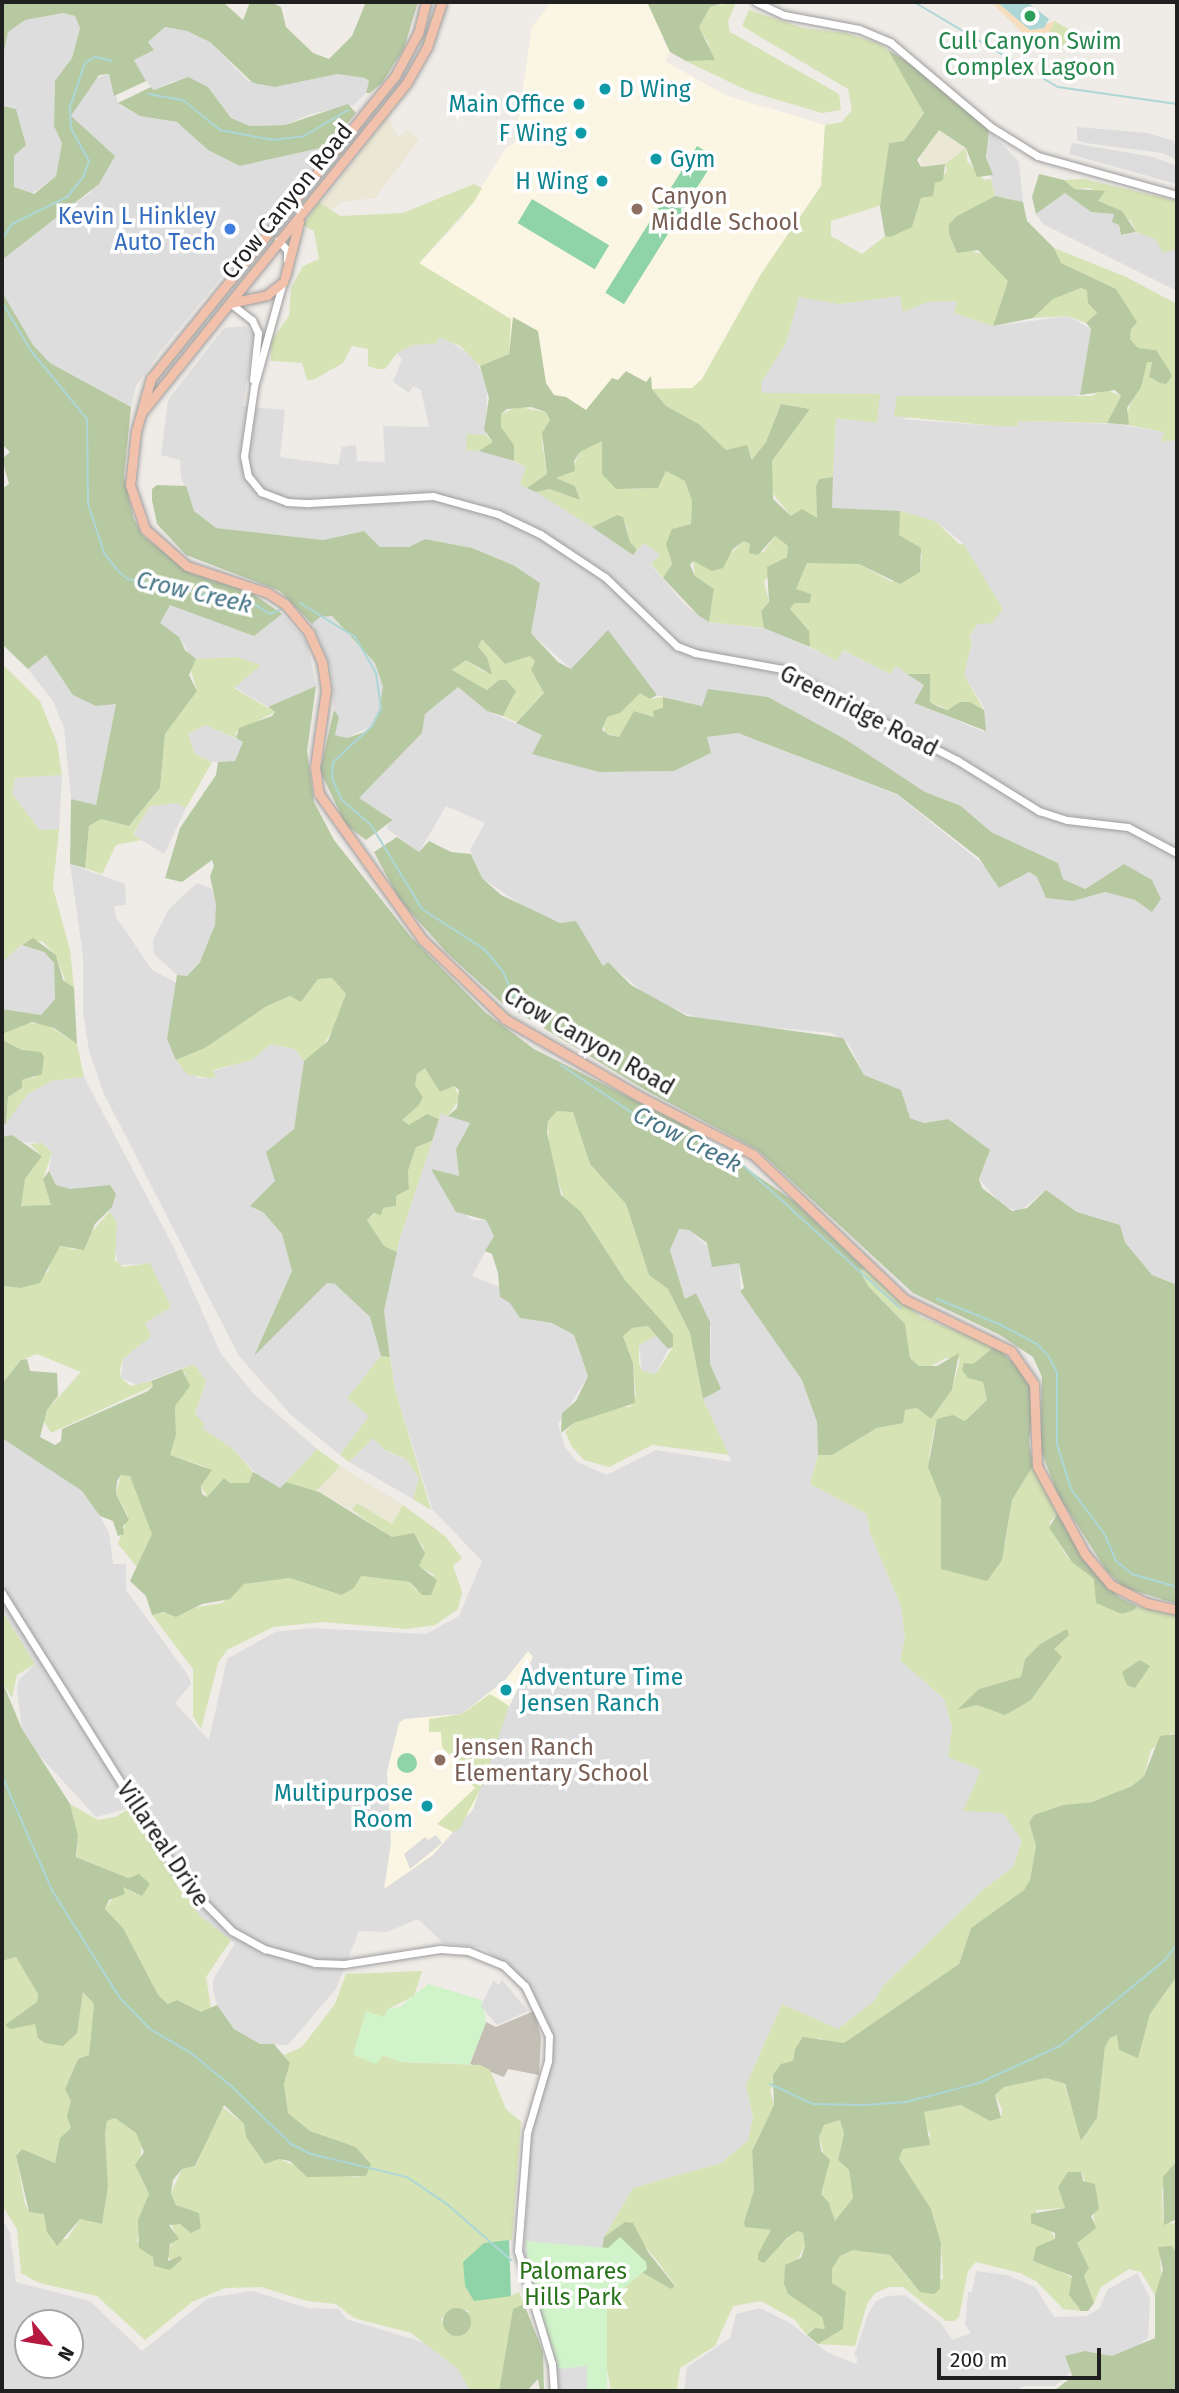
<!DOCTYPE html>
<html>
<head>
<meta charset="utf-8">
<style>
	body { margin:0 }
	#map { position:relative; width:1179px; height:2393px; overflow:hidden; background:#efebe7; font-family:"Fira Sans",sans-serif }
	div>[style] { position:absolute }
	[style*='--x'] { left:calc(var(--x)*1px); top:calc(var(--y)*1px); width:calc(var(--w)*1px); rotate:calc(var(--a)*1deg) }
	.residential>* { inset:0; background:#dedddd }
	.education>* { inset:0; background:#fbf6e4 }
	.construction>* { inset:0; background:#c3bfb4 }
	.farmland>* { inset:0; background:#ebe7d5 }
	.grass>* { inset:0; background:#d6e3b4 }
	.forest>* { inset:0; background:#b7c9a1 }
	.round { border-radius:50% }
	.sand>* { inset:0; background:#f6ddbe }
	.park>* { inset:0; background:#d1f3ca }
	.pitch>* { inset:0; background:#8fd4a8; transform-origin:0 0 }
	.parking>* { inset:0; background:#dcdcdc }
	.water>* { inset:0; background:#add7d6 }
	.stream>* { height:2px; margin:-1px; padding:0 1px; transform-origin:1px; border-radius:1px; background:#add7d6 }
	.roads { filter:drop-shadow(0 0 2px #9d9d9d) drop-shadow(0 0 2px #9d9d9d) }
	.minor>* { height:7px; margin:-3.5px; padding:0 3.5px; transform-origin:3.5px; border-radius:3.5px; background:#fff }
	.major>* { height:9px; margin:-4.5px; padding:0 4.5px; transform-origin:4.5px; border-radius:4.5px; background:#f1c1ab }
	.dots>* { width:19px; height:19px; translate:-50% -50%; box-sizing:border-box; border:4px solid #fff; border-radius:50% }
	span { translate:-50% -50%; white-space:nowrap; text-align:center; line-height:1.15; -webkit-text-stroke:7px #fff; paint-order:stroke }
	.leisure-label { font-size:23px; color:#27864d }
	.culture-label { font-size:23px; color:#0d838f }
	.left { translate:0 -50%; text-align:left }
	.right { translate:-100% -50%; text-align:right }
	.education-label { font-size:23px; color:#785e54 }
	.street-label { font-size:23px; color:#202020 }
	.shop-label { font-size:23px; color:#366cbe }
	.park-label { font-size:23px; color:#28721a }
	.water-label { font-size:24px; color:#497787; font-style:italic }
	.frame { position:absolute; inset:0; border:4px solid #202020; pointer-events:none }
	.north { position:absolute; left:14px; top:2309px; width:70px; height:70px; box-sizing:border-box; background:#fff; border:2px solid #a6a6a6; border-radius:50%; rotate:120deg; font-size:19px; font-weight:700; line-height:28px; text-align:center; color:#202020 }
	.north::after { content:''; display:block; margin:auto; width:24px; height:32px; background:#b61940; clip-path:polygon(50% 0,100% 100%,50% 72%,0 100%) }
	.scale { position:absolute; left:937px; top:2348px; width:164px; height:32px; box-sizing:border-box; border:4px solid #202020; border-top:0; padding-left:9px; font-size:21px; line-height:24px; white-space:nowrap; color:#202020; -webkit-text-stroke:5px #fff; paint-order:stroke }
</style>
</head>
<body>
<div id="map">
	<div class="residential">
		<div style="clip-path:polygon(63px 13px,75px 16px,80px 28px,72px 58px,55px 82px,54px 126px,62px 143px,56px 176px,30px 195px,14px 187px,14px 156px,26px 145px,16px 109px,2px 106px,2px 61px,8px 32px,25px 20px)"></div>
		<div style="clip-path:polygon(165px 27px,187px 31px,210px 42px,248px 81px,275px 87px,337px 74px,365px 78px,369px 81px,366px 93px,354px 105px,311px 114px,285px 125px,250px 126px,231px 118px,208px 87px,174px 81px,154px 90px,146px 81px,134px 60px,154px 50px,148px 42px)"></div>
		<div style="clip-path:polygon(109px 74px,119px 105px,140px 116px,177px 122px,208px 150px,240px 166px,329px 146px,159px 353px,136px 386px,131px 407px,50px 363px,33px 345px,2px 293px,2px 260px,7px 252px,91px 192px,90px 136px,71px 117px,94px 79px)"></div>
		<div style="clip-path:polygon(989px 130px,1019px 162px,1023px 202px,995px 196px,985px 146px)"></div>
		<div style="clip-path:polygon(1065px 193px,1091px 212px,1115px 214px,1121px 235px,1145px 232px,1177px 249px,1177px 291px,1043px 224px,1036px 214px)"></div>
		<div style="clip-path:polygon(799px 296px,839px 304px,901px 296px,904px 311px,928px 302px,958px 301px,954px 313px,993px 326px,1068px 316px,1091px 329px,1080px 395px,900px 419px,996px 426px,1017px 426px,1018px 421px,1117px 424px,1164px 432px,1162px 442px,1177px 438px,1177px 1285px,1152px 1275px,1125px 1241px,1120px 1225px,1077px 1212px,1046px 1190px,1019px 1212px,1001px 1204px,979px 1179px,990px 1150px,948px 1119px,924px 1123px,910px 1118px,901px 1090px,864px 1075px,849px 1044px,832px 1033px,704px 1021px,653px 1000px,608px 963px,603px 966px,576px 921px,560px 923px,533px 913px,482px 878px,470px 850px,485px 823px,446px 806px,419px 852px,386px 828px,393px 819px,358px 798px,422px 733px,425px 714px,458px 687px,487px 711px,542px 735px,533px 754px,599px 772px,674px 771px,711px 753px,707px 737px,738px 733px,896px 794px,989px 869px,1029px 872px,1073px 901px,1105px 892px,1135px 900px,1152px 911px,1124px 864px,1084px 889px,1063px 879px,1058px 863px,991px 832px,961px 806px,925px 792px,845px 739px,768px 697px,702px 706px,657px 695px,635px 670px,571px 669px,531px 633px,513px 565px,472px 548px,425px 539px,409px 547px,380px 547px,363px 531px,323px 540px,216px 528px,194px 511px,181px 477px,180px 460px,161px 455px,168px 400px,224px 328px,245px 326px,254px 334px,243px 406px,285px 410px,280px 457px,338px 465px,342px 447px,356px 445px,357px 461px,385px 462px,383px 426px,429px 427px,421px 390px,413px 386px,409px 393px,393px 382px,402px 359px,397px 353px,413px 345px,437px 343px,439px 337px,448px 340px,474px 358px,487px 382px,486px 435px,468px 434px,466px 450px,492px 452px,526px 467px,556px 503px,633px 554px,644px 543px,660px 554px,651px 565px,685px 605px,709px 622px,769px 629px,836px 660px,842px 650px,890px 674px,896px 666px,924px 685px,915px 703px,984px 732px,984px 707px,964px 675px,972px 642px,969px 638px,977px 624px,1002px 608px,963px 543px,935px 521px,902px 512px,831px 508px,836px 418px,877px 423px,878px 408px,761px 393px,761px 383px,786px 343px)"></div>
		<div style="clip-path:polygon(170px 604px,254px 636px,282px 614px,307px 642px,316px 686px,268px 707px,234px 687px,260px 665px,237px 657px,196px 659px,190px 655px,179px 637px,159px 624px)"></div>
		<div style="clip-path:polygon(331px 616px,375px 663px,383px 686px,382px 707px,373px 725px,347px 738px,335px 735px,339px 717px,334px 710px,331px 668px,312px 624px,320px 617px)"></div>
		<div style="clip-path:polygon(46px 655px,73px 695px,116px 703px,96px 806px,71px 799px,64px 728px,53px 701px,28px 669px)"></div>
		<div style="clip-path:polygon(205px 725px,244px 742px,235px 761px,212px 762px,195px 754px,188px 734px)"></div>
		<div style="clip-path:polygon(62px 775px,59px 829px,40px 830px,12px 794px,15px 778px)"></div>
		<div style="clip-path:polygon(177px 803px,186px 808px,164px 854px,133px 835px,150px 806px)"></div>
		<div style="clip-path:polygon(70px 864px,125px 884px,126px 905px,114px 906px,116px 917px,152px 970px,177px 983px,167px 1039px,179px 1065px,198px 1078px,216px 1078px,213px 1071px,252px 1060px,271px 1044px,295px 1049px,304px 1061px,294px 1129px,266px 1152px,275px 1181px,255px 1210px,264px 1213px,282px 1234px,292px 1271px,255px 1353px,326px 1283px,335px 1284px,370px 1317px,381px 1356px,348px 1398px,370px 1416px,340px 1455px,291px 1415px,239px 1356px,104px 1094px,89px 1051px,83px 1011px,83px 956px)"></div>
		<div style="clip-path:polygon(197px 883px,212px 889px,218px 915px,205px 955px,187px 976px,177px 975px,154px 954px,153px 940px,169px 909px)"></div>
		<div style="clip-path:polygon(22px 945px,44px 952px,54px 963px,55px 1000px,41px 1015px,2px 1009px,2px 962px)"></div>
		<div style="clip-path:polygon(84px 1077px,174px 1248px,221px 1354px,254px 1394px,317px 1449px,280px 1488px,258px 1476px,233px 1449px,202px 1428px,195px 1415px,206px 1381px,194px 1364px,138px 1385px,121px 1378px,123px 1359px,150px 1336px,145px 1323px,171px 1307px,150px 1264px,119px 1265px,114px 1249px,117px 1223px,110px 1211px,56px 1185px,49px 1171px,52px 1152px,42px 1143px,22px 1142px,12px 1135px,2px 1137px,2px 1126px,28px 1094px,51px 1081px)"></div>
		<div style="clip-path:polygon(441px 1113px,470px 1122px,456px 1149px,459px 1177px,432px 1170px,454px 1205px,472px 1220px,486px 1220px,494px 1236px,472px 1276px,502px 1288px,520px 1318px,552px 1323px,574px 1335px,588px 1376px,558px 1424px,565px 1447px,577px 1462px,607px 1475px,656px 1450px,732px 1462px,703px 1399px,720px 1389px,710px 1364px,711px 1327px,696px 1293px,685px 1299px,670px 1250px,672px 1239px,679px 1229px,689px 1230px,726px 1262px,739px 1263px,741px 1292px,802px 1379px,817px 1422px,818px 1455px,810px 1484px,867px 1514px,870px 1533px,901px 1606px,905px 1639px,900px 1660px,944px 1699px,952px 1727px,949px 1757px,981px 1770px,1022px 1841px,1013px 1867px,982px 1891px,884px 1985px,874px 2001px,838px 2029px,782px 2004px,746px 2085px,753px 2118px,748px 2141px,721px 2163px,633px 2188px,604px 2237px,587px 2391px,558px 2391px,524px 2259px,532px 2126px,553px 2041px,530px 1986px,483px 1948px,443px 1943px,418px 1919px,387px 1932px,359px 1931px,336px 1989px,288px 2045px,260px 2044px,234px 2029px,219px 2012px,213px 1990px,213px 1980px,235px 1943px,199px 1915px,129px 1808px,96px 1817px,37px 1753px,22px 1729px,17px 1690px,19px 1680px,35px 1664px,2px 1611px,2px 1438px,82px 1491px,93px 1504px,109px 1533px,113px 1564px,126px 1564px,126px 1590px,188px 1675px,191px 1684px,175px 1703px,209px 1740px,227px 1659px,275px 1632px,311px 1628px,426px 1634px,459px 1616px,482px 1561px,432px 1509px,395px 1389px,384px 1311px,399px 1241px)"></div>
		<div style="clip-path:polygon(658px 1335px,668px 1349px,656px 1374px,642px 1371px,639px 1345px)"></div>
		<div style="clip-path:polygon(373px 1437px,390px 1453px,406px 1459px,419px 1478px,413px 1499px,349px 1462px)"></div>
		<div style="clip-path:polygon(evenodd,2px 2218px,10px 2233px,16px 2282px,90px 2301px,142px 2351px,208px 2298px,252px 2291px,308px 2308px,339px 2309px,346px 2319px,426px 2343px,458px 2369px,470px 2391px,2px 2391px,2px 2218px,28px 2323px,70px 2323px,70px 2365px,28px 2365px,28px 2323px)"></div>
		<div style="clip-path:polygon(976px 2271px,1007px 2275px,1035px 2287px,1054px 2317px,1086px 2316px,1099px 2309px,1108px 2289px,1137px 2273px,1150px 2298px,1148px 2338px,1131px 2351px,1112px 2356px,1086px 2351px,1065px 2356px,1071px 2372px,1055px 2386px,1024px 2386px,1014px 2391px,684px 2391px,687px 2367px,730px 2338px,736px 2314px,760px 2308px,790px 2323px,827px 2352px,856px 2364px,858px 2357px,854px 2356px,868px 2314px,876px 2301px,887px 2296px,905px 2295px,941px 2323px,952px 2340px,971px 2333px,965px 2325px,968px 2292px,972px 2292px)"></div>
	</div>
	<div class="education">
		<div style="clip-path:polygon(551px 2px,647px 2px,667px 39px,661px 38px,670px 52px,665px 61px,725px 95px,825px 125px,821px 186px,761px 274px,702px 379px,692px 388px,589px 414px,551px 394px,419px 264px,462px 218px,506px 148px,515px 142px,532px 27px)"></div>
		<div style="clip-path:polygon(528px 1651px,533px 1657px,505px 1715px,473px 1809px,433px 1855px,384px 1889px,391px 1843px,387px 1772px,399px 1723px,404px 1719px,462px 1714px,506px 1679px)"></div>
	</div>
	<div class="construction">
		<div style="clip-path:polygon(534px 2011px,541px 2037px,539px 2075px,508px 2069px,504px 2077px,470px 2064px,486px 2022px,496px 2027px)"></div>
	</div>
	<div class="farmland">
		<div style="clip-path:polygon(388px 116px,398px 138px,408px 129px,419px 140px,375px 198px,340px 202px,330px 211px,320px 204px)"></div>
		<div style="clip-path:polygon(939px 130px,966px 148px,945px 164px,921px 167px,920px 152px)"></div>
		<div style="clip-path:polygon(340px 1466px,403px 1505px,392px 1524px,357px 1503px,352px 1510px,316px 1491px)"></div>
	</div>
	<div class="grass">
		<div style="clip-path:polygon(736px 2px,728px 21px,730px 32px,839px 94px,841px 110px,822px 113px,748px 91px,686px 61px,702px 58px,709px 45px,699px 27px,703px 15px,710px 7px)"></div>
		<div style="clip-path:polygon(749px 10px,803px 28px,846px 33px,880px 44px,888px 50px,924px 112px,904px 141px,889px 143px,882px 205px,831px 221px,831px 236px,862px 254px,885px 236px,912px 227px,921px 198px,947px 171px,945px 164px,966px 148px,967px 161px,984px 180px,991px 179px,995px 196px,957px 216px,969px 250px,990px 257px,1008px 281px,993px 326px,954px 313px,957px 301px,928px 302px,903px 312px,900px 296px,839px 304px,799px 297px,786px 343px,761px 383px,762px 393px,880px 394px,877px 423px,836px 418px,833px 477px,819px 479px,816px 485px,817px 518px,791px 516px,770px 490px,772px 461px,810px 409px,781px 404px,766px 442px,753px 460px,747px 446px,726px 450px,699px 424px,666px 406px,652px 389px,692px 388px,702px 379px,761px 274px,821px 186px,825px 125px,842px 122px,852px 110px,848px 89px,742px 26px)"></div>
		<div style="clip-path:polygon(1054px 21px,1074px 32px,1060px 53px,1031px 41px,1051px 30px)"></div>
		<div style="clip-path:polygon(1084px 179px,1177px 201px,1177px 249px,1163px 253px,1155px 239px,1136px 232px,1131px 221px,1098px 201px,1091px 188px,1073px 189px,1064px 180px)"></div>
		<div style="clip-path:polygon(474px 184px,482px 188px,474px 202px,419px 263px,511px 319px,509px 354px,480px 366px,460px 346px,439px 337px,437px 343px,413px 345px,397px 353px,385px 369px,378px 369px,368px 366px,368px 349px,352px 346px,343px 363px,313px 380px,307px 380px,302px 363px,271px 361px,271px 341px,289px 316px,291px 288px,303px 266px,319px 259px,314px 231px,303px 225px,319px 202px,340px 216px,403px 213px)"></div>
		<div style="clip-path:polygon(1054px 248px,1126px 277px,1177px 304px,1175px 440px,1161px 442px,1164px 432px,1129px 425px,1126px 416px,1147px 362px,1152px 361px,1149px 377px,1160px 383px,1161px 359px,1156px 350px,1138px 348px,1130px 339px,1116px 289px,1061px 263px)"></div>
		<div style="clip-path:polygon(1081px 288px,1088px 290px,1088px 303px,1097px 313px,1086px 323px,1068px 316px,1033px 318px,1053px 299px)"></div>
		<div style="clip-path:polygon(1105px 389px,1121px 396px,1107px 423px,1018px 421px,1018px 426px,996px 426px,894px 416px,897px 396px,1092px 396px)"></div>
		<div style="clip-path:polygon(518px 407px,546px 412px,550px 420px,542px 443px,547px 474px,527px 488px,520px 484px,526px 467px,514px 461px,514px 445px,500px 427px,501px 414px)"></div>
		<div style="clip-path:polygon(467px 434px,486px 435px,494px 443px,479px 451px,466px 450px)"></div>
		<div style="clip-path:polygon(602px 441px,602px 474px,626px 489px,658px 488px,666px 471px,686px 481px,692px 501px,691px 524px,675px 528px,668px 552px,672px 564px,663px 578px,651px 564px,660px 554px,644px 543px,637px 550px,630px 542px,626px 524px,617px 515px,592px 527px,536px 492px,550px 489px,580px 500px,575px 486px,556px 478px,570px 473px,580px 452px)"></div>
		<div style="clip-path:polygon(900px 511px,935px 521px,960px 545px,963px 543px,1003px 609px,992px 623px,977px 624px,969px 637px,972px 642px,964px 675px,984px 710px,976px 705px,949px 710px,930px 702px,929px 674px,907px 674px,896px 666px,890px 674px,843px 650px,837px 661px,810px 647px,803px 625px,790px 609px,793px 603px,810px 603px,796px 589px,807px 563px,815px 560px,859px 564px,892px 582px,920px 572px,922px 554px,898px 535px)"></div>
		<div style="clip-path:polygon(775px 536px,788px 546px,787px 557px,767px 567px,770px 575px,764px 581px,769px 602px,761px 611px,764px 628px,709px 622px,714px 589px,695px 576px,693px 561px,701px 565px,727px 557px,744px 541px,763px 553px)"></div>
		<div style="clip-path:polygon(482px 639px,505px 664px,530px 656px,535px 661px,531px 670px,544px 693px,516px 722px,503px 716px,514px 696px,510px 687px,499px 680px,487px 690px,452px 670px,466px 660px,486px 673px,487px 657px,477px 647px)"></div>
		<div style="clip-path:polygon(237px 657px,261px 665px,234px 688px,275px 712px,236px 732px,236px 738px,205px 725px,188px 734px,195px 754px,212px 762px,186px 808px,177px 803px,150px 806px,133px 834px,142px 840px,116px 845px,102px 874px,85px 868px,89px 826px,101px 819px,129px 826px,160px 788px,165px 734px,197px 691px,190px 667px,196px 659px)"></div>
		<div style="clip-path:polygon(2px 664px,40px 701px,57px 743px,62px 775px,15px 778px,12px 794px,40px 830px,59px 829px,53px 888px,70px 950px,74px 988px,67px 986px,56px 955px,42px 941px,25px 942px,2px 962px)"></div>
		<div style="clip-path:polygon(640px 692px,650px 699px,663px 697px,663px 708px,654px 717px,635px 711px,619px 737px,605px 733px,603px 721px,607px 717px,620px 713px)"></div>
		<div style="clip-path:polygon(332px 978px,346px 994px,339px 1020px,319px 1052px,304px 1061px,295px 1049px,271px 1044px,252px 1060px,213px 1070px,216px 1078px,208px 1078px,188px 1075px,176px 1060px,205px 1048px,267px 1006px,290px 996px,301px 1002px,318px 979px)"></div>
		<div style="clip-path:polygon(23px 1023px,46px 1024px,77px 1044px,84px 1077px,51px 1081px,28px 1094px,6px 1123px,8px 1097px,22px 1088px,22px 1080px,36px 1077px,41px 1052px,22px 1050px,2px 1040px,2px 1034px)"></div>
		<div style="clip-path:polygon(426px 1068px,440px 1092px,454px 1086px,460px 1098px,448px 1116px,441px 1113px,439px 1119px,427px 1114px,409px 1126px,402px 1120px,419px 1105px,423px 1097px,415px 1085px,417px 1074px)"></div>
		<div style="clip-path:polygon(557px 1111px,573px 1111px,590px 1164px,626px 1204px,649px 1275px,668px 1289px,690px 1333px,703px 1399px,729px 1455px,652px 1445px,609px 1467px,584px 1460px,572px 1447px,565px 1432px,574px 1423px,616px 1406px,630px 1407px,636px 1396px,633px 1363px,623px 1335px,632px 1328px,648px 1326px,655px 1330px,658px 1335px,639px 1345px,639px 1363px,642px 1371px,656px 1374px,673px 1347px,673px 1336px,625px 1280px,581px 1212px,565px 1203px,549px 1151px,548px 1121px)"></div>
		<div style="clip-path:polygon(432px 1141px,399px 1241px,397px 1252px,384px 1246px,367px 1220px,382px 1208px,396px 1206px,396px 1196px,409px 1189px,408px 1171px,416px 1147px)"></div>
		<div style="clip-path:polygon(42px 1143px,52px 1153px,43px 1179px,51px 1205px,26px 1208px,19px 1202px,25px 1179px,42px 1156px,30px 1144px)"></div>
		<div style="clip-path:polygon(110px 1211px,117px 1223px,115px 1260px,123px 1267px,150px 1263px,171px 1307px,145px 1323px,151px 1336px,123px 1359px,120px 1370px,121px 1378px,131px 1386px,151px 1381px,153px 1386px,51px 1433px,43px 1420px,47px 1410px,81px 1372px,37px 1354px,21px 1360px,2px 1384px,2px 1286px,20px 1288px,48px 1272px,52px 1254px,60px 1246px,76px 1250px)"></div>
		<div style="clip-path:polygon(evenodd,865px 1269px,921px 1317px,995px 1346px,973px 1364px,968px 1378px,983px 1382px,987px 1400px,965px 1421px,953px 1415px,934px 1430px,929px 1456px,941px 1499px,941px 1558px,960px 1574px,1005px 1545px,1012px 1500px,1033px 1466px,1057px 1514px,1050px 1522px,1052px 1533px,1068px 1558px,1094px 1579px,1103px 1603px,1122px 1614px,1137px 1606px,1177px 1616px,1177px 1734px,1171px 1733px,1151px 1750px,1144px 1776px,1132px 1786px,1092px 1802px,1063px 1805px,1034px 1815px,1029px 1822px,1036px 1846px,1030px 1880px,1024px 1890px,971px 1928px,959px 1964px,844px 2043px,829px 2044px,819px 2038px,795px 2049px,793px 2062px,770px 2090px,774px 2105px,752px 2151px,754px 2190px,744px 2222px,746px 2227px,772px 2230px,758px 2254px,773px 2251px,797px 2231px,803px 2233px,805px 2246px,784px 2284px,788px 2294px,822px 2316px,825px 2329px,815px 2328px,807px 2335px,795px 2320px,761px 2301px,733px 2306px,715px 2346px,680px 2368px,677px 2391px,611px 2391px,605px 2358px,539px 2272px,639px 2269px,671px 2289px,675px 2285px,658px 2262px,625px 2222px,604px 2237px,633px 2188px,721px 2163px,748px 2141px,753px 2118px,746px 2085px,782px 2004px,838px 2029px,874px 2001px,884px 1985px,982px 1891px,1013px 1867px,1022px 1841px,1003px 1813px,963px 1811px,981px 1770px,948px 1757px,952px 1727px,944px 1699px,900px 1660px,905px 1639px,901px 1606px,870px 1533px,867px 1514px,810px 1484px,818px 1455px,832px 1455px,877px 1428px,893px 1425px,905px 1410px,917px 1408px,931px 1419px,952px 1390px,960px 1359px,946px 1358px,929px 1367px,919px 1366px,910px 1358px,905px 1324px,869px 1287px,859px 1270px,865px 1269px,1067px 1630px,1069px 1635px,1053px 1648px,1061px 1658px,1031px 1700px,1001px 1713px,977px 1704px,958px 1710px,979px 1689px,1021px 1677px,1025px 1659px,1040px 1644px,1067px 1630px)"></div>
		<div style="clip-path:polygon(381px 1356px,390px 1357px,395px 1389px,431px 1510px,413px 1499px,419px 1478px,406px 1459px,383px 1449px,373px 1438px,349px 1462px,340px 1455px,369px 1416px,347px 1398px)"></div>
		<div style="clip-path:polygon(194px 1364px,206px 1381px,195px 1414px,205px 1424px,202px 1428px,233px 1449px,253px 1472px,250px 1483px,230px 1483px,224px 1478px,207px 1497px,201px 1486px,210px 1473px,206px 1467px,170px 1455px,176px 1435px,175px 1406px,186px 1375px,182px 1369px)"></div>
		<div style="clip-path:polygon(317px 1449px,340px 1466px,316px 1491px,286px 1482px)"></div>
		<div style="clip-path:polygon(121px 1475px,130px 1476px,151px 1521px,152px 1534px,137px 1567px,118px 1544px,128px 1516px,116px 1494px)"></div>
		<div style="clip-path:polygon(357px 1503px,392px 1524px,403px 1505px,445px 1536px,462px 1558px,453px 1566px,462px 1592px,458px 1609px,435px 1625px,407px 1629px,323px 1622px,273px 1627px,227px 1650px,218px 1663px,201px 1729px,193px 1716px,193px 1669px,152px 1615px,222px 1603px,244px 1584px,290px 1578px,341px 1595px,361px 1576px,410px 1582px,417px 1591px,434px 1575px,418px 1566px,424px 1548px,414px 1534px,392px 1537px,369px 1522px,352px 1510px)"></div>
		<div style="clip-path:polygon(2px 1611px,35px 1664px,17px 1675px,12px 1698px,2px 1681px)"></div>
		<div style="clip-path:polygon(490px 1694px,509px 1706px,484px 1780px,466px 1773px,442px 1747px,441px 1732px,429px 1732px,429px 1719px,462px 1714px)"></div>
		<div style="clip-path:polygon(470px 1782px,482px 1786px,460px 1828px,453px 1832px,437px 1824px,475px 1788px)"></div>
		<div style="clip-path:polygon(70px 1804px,98px 1820px,116px 1817px,129px 1808px,199px 1915px,231px 1940px,206px 1977px,211px 2008px,201px 2013px,177px 2000px,169px 2004px,157px 1995px,123px 1928px,105px 1909px,122px 1886px,136px 1894px,134px 1875px,128px 1878px,77px 1857px,78px 1836px)"></div>
		<div style="clip-path:polygon(evenodd,16px 1957px,38px 1993px,37px 2002px,6px 2025px,35px 2024px,53px 2044px,63px 2046px,79px 2019px,83px 1992px,94px 2004px,89px 2055px,78px 2059px,65px 2089px,71px 2101px,71px 2128px,60px 2138px,55px 2163px,22px 2149px,16px 2156px,25px 2204px,29px 2212px,44px 2214px,52px 2241px,67px 2239px,80px 2219px,102px 2224px,108px 2187px,105px 2133px,107px 2121px,115px 2118px,136px 2133px,142px 2143px,139px 2174px,149px 2194px,137px 2241px,153px 2257px,154px 2266px,174px 2261px,167px 2257px,175px 2233px,171px 2223px,201px 2228px,199px 2215px,178px 2208px,171px 2193px,182px 2169px,196px 2166px,221px 2106px,244px 2124px,246px 2137px,265px 2164px,279px 2159px,319px 2175px,361px 2177px,368px 2160px,356px 2147px,310px 2131px,288px 2113px,284px 2084px,290px 2063px,284px 2055px,302px 2047px,335px 2004px,346px 1974px,422px 1971px,414px 1996px,388px 2009px,384px 2018px,382px 2055px,401px 2062px,480px 2065px,490px 2070px,506px 2109px,521px 2122px,512px 2240px,484px 2243px,511px 2296px,519px 2292px,524px 2304px,513px 2310px,499px 2391px,470px 2391px,458px 2369px,411px 2333px,354px 2318px,336px 2304px,307px 2301px,261px 2287px,225px 2288px,192px 2302px,145px 2340px,97px 2296px,39px 2283px,21px 2273px,17px 2229px,2px 2205px,2px 1961px,16px 1957px,462px 2309px,469px 2311px,449px 2335px,441px 2319px,449px 2311px,462px 2309px)"></div>
		<div style="clip-path:polygon(1177px 1976px,1177px 2165px,1173px 2164px,1162px 2190px,1163px 2219px,1173px 2224px,1177px 2219px,1177px 2254px,1172px 2246px,1160px 2260px,1162px 2281px,1155px 2295px,1141px 2272px,1129px 2269px,1101px 2287px,1094px 2303px,1089px 2298px,1084px 2276px,1089px 2268px,1077px 2243px,1093px 2228px,1095px 2204px,1081px 2172px,1069px 2172px,1058px 2187px,1065px 2208px,1036px 2210px,1038px 2226px,1049px 2227px,1055px 2239px,1033px 2258px,1075px 2279px,1069px 2295px,1081px 2311px,1063px 2309px,1036px 2281px,1020px 2273px,976px 2262px,968px 2271px,959px 2317px,954px 2321px,946px 2321px,903px 2287px,889px 2287px,875px 2293px,867px 2304px,855px 2346px,818px 2344px,843px 2329px,846px 2293px,832px 2283px,832px 2269px,840px 2256px,853px 2250px,890px 2255px,912px 2283px,943px 2279px,941px 2243px,931px 2209px,899px 2159px,903px 2149px,931px 2136px,923px 2121px,924px 2112px,961px 2105px,990px 2121px,1001px 2118px,1002px 2109px,995px 2095px,1004px 2087px,1046px 2078px,1064px 2084px,1082px 2140px,1097px 2118px,1105px 2047px,1110px 2038px,1117px 2035px,1138px 2058px,1150px 2014px)"></div>
		<div style="clip-path:polygon(840px 2120px,844px 2134px,838px 2160px,849px 2170px,853px 2198px,835px 2222px,829px 2203px,820px 2195px,828px 2169px,819px 2137px,824px 2125px)"></div>
	</div>
	<div class="forest">
		<div style="clip-path:polygon(2px 2px,223px 2px,243px 20px,250px 2px,271px 2px,281px 7px,286px 27px,313px 53px,329px 59px,352px 36px,366px 2px,418px 2px,404px 48px,382px 83px,370px 93px,366px 93px,369px 81px,365px 78px,337px 74px,275px 87px,253px 83px,210px 42px,187px 31px,165px 27px,148px 42px,154px 50px,134px 60px,146px 81px,114px 96px,109px 74px,99px 75px,71px 116px,115px 156px,99px 184px,2px 260px,2px 106px,16px 109px,26px 145px,14px 156px,14px 187px,34px 194px,56px 176px,62px 143px,54px 126px,55px 81px,72px 58px,80px 28px,75px 16px,63px 13px,25px 20px,8px 32px,2px 61px)"></div>
		<div style="clip-path:polygon(647px 2px,728px 2px,710px 7px,699px 27px,715px 60px,686px 61px,670px 52px)"></div>
		<div style="clip-path:polygon(888px 50px,920px 70px,989px 130px,986px 157px,993px 175px,977px 177px,966px 148px,939px 130px,917px 160px,921px 167px,945px 164px,943px 180px,935px 183px,933px 196px,921px 198px,912px 227px,890px 237px,885px 236px,880px 207px,889px 143px,904px 141px,924px 113px)"></div>
		<div style="clip-path:polygon(188px 77px,208px 87px,231px 118px,250px 126px,285px 125px,348px 104px,356px 113px,329px 146px,240px 166px,208px 150px,177px 122px,140px 116px,118px 103px,151px 87px,154px 90px)"></div>
		<div style="clip-path:polygon(1039px 174px,1064px 180px,1074px 189px,1105px 191px,1098px 201px,1122px 211px,1136px 232px,1121px 235px,1119px 225px,1112px 222px,1114px 214px,1091px 212px,1065px 193px,1036px 214px,1032px 197px)"></div>
		<div style="clip-path:polygon(995px 196px,1023px 202px,1027px 221px,1054px 248px,1061px 263px,1116px 289px,1137px 322px,1131px 329px,1130px 339px,1138px 348px,1156px 350px,1169px 370px,1172px 376px,1166px 384px,1160px 383px,1149px 377px,1152px 362px,1147px 362px,1141px 387px,1127px 408px,1129px 425px,1107px 423px,1121px 396px,1115px 390px,1080px 395px,1091px 329px,1086px 323px,1097px 313px,1088px 303px,1087px 290px,1081px 288px,1053px 299px,1033px 318px,993px 326px,1008px 281px,978px 250px,957px 253px,949px 234px,949px 224px,957px 216px)"></div>
		<div style="clip-path:polygon(2px 292px,33px 345px,50px 363px,131px 407px,124px 477px,134px 519px,143px 536px,190px 573px,252px 593px,282px 614px,254px 636px,170px 605px,160px 623px,179px 637px,185px 650px,196px 659px,189px 675px,197px 691px,165px 734px,160px 788px,129px 826px,101px 819px,89px 826px,85px 868px,70px 864px,71px 799px,96px 805px,116px 704px,96px 706px,73px 695px,46px 655px,28px 669px,2px 644px,2px 489px,9px 484px,2px 459px,10px 452px,2px 444px)"></div>
		<div style="clip-path:polygon(513px 317px,538px 331px,546px 383px,554px 395px,566px 397px,586px 410px,612px 378px,618px 380px,626px 371px,646px 382px,651px 376px,652px 389px,666px 406px,699px 424px,726px 450px,747px 445px,752px 460px,766px 442px,781px 404px,810px 409px,772px 461px,773px 499px,791px 516px,802px 509px,817px 518px,816px 486px,819px 479px,833px 477px,832px 508px,900px 511px,899px 535px,921px 548px,920px 572px,900px 584px,859px 564px,807px 563px,796px 589px,811px 594px,810px 603px,794px 603px,790px 609px,809px 631px,810px 647px,764px 628px,761px 611px,769px 602px,767px 567px,787px 557px,788px 546px,775px 536px,758px 555px,749px 553px,750px 544px,744px 541px,733px 549px,723px 568px,712px 571px,693px 561px,690px 565px,695px 576px,714px 589px,709px 622px,698px 615px,663px 578px,672px 564px,666px 544px,672px 529px,691px 524px,692px 501px,685px 481px,666px 471px,658px 488px,616px 489px,602px 474px,602px 441px,580px 452px,574px 461px,575px 471px,556px 478px,575px 486px,580px 500px,550px 489px,536px 492px,527px 488px,547px 474px,542px 433px,550px 420px,546px 412px,531px 407px,507px 409px,501px 414px,501px 427px,514px 445px,514px 461px,479px 451px,493px 442px,484px 430px,489px 398px,480px 366px,509px 354px)"></div>
		<div style="clip-path:polygon(157px 485px,186px 486px,194px 511px,216px 528px,323px 540px,364px 531px,380px 547px,409px 547px,425px 539px,472px 548px,513px 565px,540px 583px,531px 633px,558px 662px,571px 669px,608px 630px,657px 695px,650px 699px,640px 693px,620px 713px,607px 717px,602px 730px,609px 735px,619px 737px,634px 711px,654px 717px,653px 711px,663px 708px,663px 697px,702px 706px,708px 689px,768px 697px,845px 739px,925px 792px,961px 806px,991px 832px,1058px 863px,1063px 879px,1085px 889px,1124px 864px,1152px 880px,1161px 899px,1152px 912px,1135px 900px,1105px 892px,1073px 901px,1046px 898px,1037px 877px,1029px 872px,999px 888px,979px 858px,897px 794px,738px 733px,707px 737px,711px 753px,674px 771px,599px 772px,539px 756px,532px 754px,542px 735px,516px 723px,544px 693px,531px 670px,535px 661px,530px 656px,505px 664px,482px 639px,478px 647px,487px 657px,492px 675px,466px 660px,452px 670px,487px 690px,499px 680px,506px 680px,516px 691px,503px 716px,487px 711px,458px 687px,425px 714px,422px 733px,359px 798px,393px 820px,366px 840px,346px 825px,320px 771px,334px 710px,339px 717px,335px 735px,347px 738px,368px 731px,378px 716px,383px 686px,375px 663px,332px 616px,320px 617px,312px 624px,280px 591px,186px 555px,157px 524px,152px 500px,152px 489px)"></div>
		<div style="clip-path:polygon(617px 515px,623px 517px,630px 542px,637px 550px,633px 555px,592px 527px)"></div>
		<div style="clip-path:polygon(907px 674px,930px 674px,930px 702px,939px 707px,948px 710px,960px 702px,970px 702px,984px 710px,986px 731px,914px 703px,924px 685px)"></div>
		<div style="clip-path:polygon(316px 686px,307px 751px,314px 802px,334px 840px,411px 937px,486px 1013px,534px 1049px,686px 1126px,795px 1202px,865px 1269px,859px 1270px,869px 1287px,905px 1324px,910px 1358px,919px 1366px,937px 1366px,959px 1353px,952px 1390px,931px 1419px,917px 1408px,905px 1410px,903px 1423px,877px 1428px,832px 1455px,818px 1455px,817px 1422px,802px 1380px,740px 1291px,744px 1288px,739px 1263px,712px 1267px,707px 1243px,689px 1230px,679px 1229px,670px 1250px,685px 1299px,696px 1293px,710px 1322px,710px 1364px,721px 1389px,703px 1399px,690px 1333px,668px 1289px,649px 1275px,626px 1204px,590px 1164px,573px 1112px,557px 1111px,548px 1121px,547px 1133px,561px 1195px,581px 1212px,625px 1280px,665px 1325px,673px 1335px,673px 1347px,668px 1349px,648px 1326px,632px 1328px,623px 1336px,633px 1363px,635px 1403px,574px 1423px,561px 1433px,562px 1413px,576px 1401px,588px 1376px,574px 1335px,552px 1323px,520px 1318px,510px 1303px,500px 1297px,498px 1273px,492px 1254px,485px 1251px,494px 1236px,486px 1220px,456px 1212px,431px 1169px,459px 1176px,456px 1149px,470px 1123px,448px 1116px,457px 1108px,459px 1090px,454px 1086px,440px 1092px,425px 1068px,417px 1074px,415px 1085px,423px 1097px,419px 1105px,402px 1120px,409px 1125px,427px 1114px,439px 1119px,432px 1141px,416px 1147px,408px 1171px,409px 1189px,396px 1196px,396px 1206px,383px 1208px,381px 1215px,374px 1213px,367px 1220px,384px 1246px,397px 1252px,384px 1311px,390px 1357px,381px 1356px,370px 1317px,335px 1284px,327px 1283px,254px 1356px,292px 1271px,282px 1234px,264px 1213px,250px 1206px,275px 1181px,266px 1152px,294px 1129px,304px 1061px,328px 1041px,346px 994px,332px 978px,318px 979px,301px 1002px,290px 996px,267px 1006px,205px 1048px,176px 1060px,167px 1039px,177px 975px,187px 976px,200px 962px,215px 925px,216px 905px,210px 876px,214px 866px,212px 860px,182px 882px,165px 878px,180px 828px,216px 775px,218px 762px,235px 761px,243px 742px,236px 738px,239px 728px,272px 716px,275px 712px,268px 707px)"></div>
		<div style="clip-path:polygon(397px 837px,419px 852px,429px 841px,451px 852px,471px 854px,482px 878px,501px 895px,560px 923px,576px 921px,603px 966px,608px 962px,631px 985px,687px 1016px,843px 1038px,864px 1075px,901px 1090px,910px 1118px,924px 1123px,948px 1119px,990px 1150px,979px 1179px,982px 1188px,1012px 1211px,1027px 1208px,1046px 1190px,1077px 1212px,1120px 1225px,1125px 1242px,1152px 1275px,1177px 1285px,1177px 1604px,1123px 1587px,1106px 1570px,1058px 1495px,1040px 1448px,1042px 1377px,1033px 1357px,1000px 1335px,913px 1293px,758px 1150px,647px 1091px,501px 1002px,447px 953px,399px 899px,374px 852px)"></div>
		<div style="clip-path:polygon(33px 938px,56px 955px,63px 980px,74px 988px,77px 1044px,54px 1028px,32px 1022px,2px 1034px,2px 1009px,41px 1015px,55px 999px,54px 963px,44px 952px,22px 945px)"></div>
		<div style="clip-path:polygon(2px 1040px,22px 1050px,41px 1052px,44px 1057px,42px 1074px,22px 1080px,22px 1088px,8px 1097px,6px 1123px,2px 1126px)"></div>
		<div style="clip-path:polygon(12px 1135px,42px 1156px,25px 1179px,21px 1206px,51px 1205px,43px 1179px,49px 1171px,56px 1185px,70px 1189px,110px 1185px,116px 1194px,112px 1207px,95px 1224px,84px 1250px,60px 1246px,40px 1283px,20px 1288px,2px 1286px,2px 1137px)"></div>
		<div style="clip-path:polygon(995px 1346px,1027px 1375px,1034px 1400px,1029px 1442px,1033px 1466px,1012px 1500px,1002px 1560px,987px 1581px,941px 1569px,941px 1499px,928px 1467px,937px 1419px,953px 1415px,965px 1421px,987px 1400px,983px 1382px,968px 1378px,962px 1370px,964px 1363px,973px 1364px)"></div>
		<div style="clip-path:polygon(27px 1359px,30px 1371px,57px 1373px,58px 1396px,47px 1410px,40px 1437px,55px 1445px,61px 1441px,62px 1429px,148px 1391px,153px 1386px,151px 1381px,182px 1369px,190px 1386px,175px 1406px,176px 1435px,170px 1455px,212px 1470px,201px 1486px,202px 1494px,207px 1497px,224px 1478px,230px 1483px,249px 1483px,253px 1472px,280px 1488px,286px 1482px,319px 1492px,392px 1537px,414px 1533px,425px 1553px,419px 1566px,437px 1580px,431px 1595px,422px 1595px,410px 1582px,361px 1576px,354px 1588px,341px 1595px,290px 1578px,244px 1584px,230px 1599px,202px 1604px,176px 1617px,164px 1612px,152px 1615px,146px 1596px,130px 1581px,152px 1534px,130px 1476px,121px 1475px,117px 1481px,116px 1494px,129px 1520px,123px 1526px,124px 1534px,118px 1536px,113px 1521px,100px 1516px,82px 1491px,2px 1438px,2px 1384px,21px 1360px)"></div>
		<div style="clip-path:polygon(1057px 1514px,1097px 1576px,1119px 1597px,1137px 1606px,1134px 1610px,1122px 1614px,1096px 1603px,1094px 1579px,1072px 1562px,1049px 1528px)"></div>
		<div style="clip-path:polygon(1067px 1629px,1069px 1635px,1054px 1649px,1062px 1657px,1031px 1700px,1005px 1715px,977px 1705px,957px 1710px,979px 1689px,1021px 1677px,1025px 1659px,1040px 1644px)"></div>
		<div style="clip-path:polygon(1140px 1660px,1150px 1666px,1135px 1688px,1127px 1685px,1122px 1672px)"></div>
		<div style="clip-path:polygon(2px 1681px,22px 1729px,70px 1804px,78px 1836px,76px 1857px,128px 1878px,139px 1874px,150px 1884px,142px 1896px,123px 1887px,125px 1894px,109px 1900px,105px 1909px,123px 1928px,158px 1995px,168px 2004px,177px 2000px,201px 2012px,217px 2005px,234px 2029px,260px 2044px,274px 2044px,290px 2063px,284px 2084px,288px 2113px,310px 2131px,356px 2147px,371px 2164px,366px 2176px,307px 2177px,290px 2161px,279px 2159px,265px 2164px,246px 2137px,244px 2124px,224px 2105px,195px 2166px,182px 2169px,173px 2180px,171px 2193px,176px 2205px,199px 2213px,201px 2228px,191px 2233px,180px 2224px,169px 2225px,179px 2239px,170px 2244px,168px 2261px,180px 2256px,182px 2259px,170px 2270px,154px 2266px,153px 2257px,139px 2248px,138px 2220px,149px 2194px,135px 2165px,144px 2152px,136px 2133px,115px 2118px,107px 2121px,105px 2133px,108px 2187px,102px 2224px,80px 2219px,57px 2246px,47px 2232px,44px 2214px,29px 2212px,16px 2156px,22px 2149px,55px 2163px,60px 2138px,71px 2128px,67px 2116px,71px 2101px,65px 2089px,78px 2059px,89px 2055px,94px 2004px,83px 1992px,77px 2033px,63px 2046px,45px 2043px,38px 2038px,35px 2024px,10px 2029px,5px 2025px,37px 2002px,38px 1994px,16px 1957px,2px 1961px)"></div>
		<div style="clip-path:polygon(evenodd,1177px 1734px,1177px 1976px,1150px 2014px,1138px 2058px,1119px 2050px,1117px 2035px,1110px 2038px,1105px 2047px,1097px 2118px,1081px 2141px,1065px 2084px,1046px 2078px,1004px 2087px,995px 2095px,1001px 2118px,990px 2121px,961px 2105px,924px 2112px,930px 2145px,903px 2149px,899px 2159px,931px 2209px,941px 2243px,940px 2289px,934px 2294px,920px 2292px,890px 2255px,853px 2250px,840px 2256px,832px 2269px,832px 2283px,846px 2292px,843px 2329px,818px 2344px,807px 2335px,815px 2328px,825px 2329px,822px 2317px,788px 2294px,784px 2284px,785px 2265px,801px 2258px,805px 2246px,803px 2233px,797px 2231px,786px 2239px,764px 2263px,758px 2260px,758px 2254px,771px 2230px,745px 2227px,744px 2222px,754px 2190px,752px 2151px,774px 2105px,773px 2075px,781px 2064px,793px 2061px,795px 2049px,803px 2037px,844px 2043px,959px 1964px,971px 1928px,1024px 1890px,1030px 1880px,1036px 1846px,1029px 1822px,1034px 1815px,1063px 1805px,1092px 1802px,1132px 1786px,1144px 1776px,1160px 1736px,1177px 1734px,840px 2120px,844px 2134px,838px 2160px,849px 2170px,853px 2198px,835px 2221px,829px 2203px,821px 2194px,830px 2160px,821px 2151px,819px 2137px,824px 2125px,840px 2120px)"></div>
		<div style="clip-path:polygon(1174px 2164px,1177px 2165px,1177px 2219px,1164px 2225px,1163px 2177px)"></div>
		<div style="clip-path:polygon(1068px 2172px,1081px 2172px,1083px 2181px,1095px 2184px,1099px 2209px,1091px 2216px,1096px 2228px,1077px 2243px,1089px 2268px,1084px 2276px,1094px 2303px,1088px 2311px,1081px 2311px,1069px 2295px,1072px 2276px,1033px 2261px,1036px 2247px,1055px 2239px,1055px 2233px,1031px 2223px,1031px 2214px,1065px 2208px,1058px 2187px)"></div>
		<div style="clip-path:polygon(625px 2222px,633px 2223px,648px 2252px,675px 2286px,671px 2289px,602px 2249px,604px 2237px)"></div>
		<div style="clip-path:polygon(1172px 2246px,1177px 2254px,1177px 2391px,1037px 2391px,1055px 2390px,1068px 2380px,1072px 2375px,1065px 2356px,1085px 2351px,1112px 2356px,1155px 2338px,1155px 2295px,1163px 2270px,1158px 2247px)"></div>
		<div style="clip-path:polygon(524px 2304px,543px 2352px,544px 2391px,540px 2391px,538px 2379px,527px 2391px,499px 2391px,513px 2309px)"></div>
		<div class="round" style="left:443px;top:2308px;width:28px;height:28px"></div>
	</div>
	<div class="sand">
		<div style="clip-path:polygon(991px 2px,1005px 4px,1030px 30px,1054px 21px,1051px 30px,1031px 41px)"></div>
	</div>
	<div class="park">
		<div style="clip-path:polygon(428px 1984px,482px 2000px,486px 2022px,470px 2064px,401px 2062px,383px 2055px,376px 2064px,353px 2055px,366px 2011px,384px 2017px,388px 2009px,400px 2007px)"></div>
		<div style="clip-path:polygon(620px 2237px,646px 2262px,647px 2269px,607px 2302px,607px 2391px,587px 2391px,587px 2366px,559px 2369px,529px 2274px,526px 2241px,608px 2248px)"></div>
	</div>
	<div class="pitch">
		<div style="left:697px;top:146px;width:22px;height:173px;rotate:32deg"></div>
		<div style="left:532px;top:199px;width:90px;height:28px;rotate:31deg"></div>
		<div class="round" style="left:397px;top:1753px;width:20px;height:20px"></div>
		<div style="clip-path:polygon(509px 2240px,511px 2296px,474px 2301px,465px 2286px,463px 2262px,484px 2243px)"></div>
	</div>
	<div class="parking">
		<div style="clip-path:polygon(1077px 127px,1147px 133px,1174px 141px,1177px 160px,1163px 153px,1086px 143px,1077px 140px)"></div>
		<div style="clip-path:polygon(1072px 143px,1153px 157px,1177px 166px,1177px 184px,1069px 154px)"></div>
		<div style="clip-path:polygon(436px 1835px,442px 1843px,410px 1869px,404px 1854px,425px 1837px,428px 1840px)"></div>
		<div style="clip-path:polygon(502px 1980px,528px 2011px,497px 2025px,481px 2006px,493px 1981px,499px 1985px)"></div>
	</div>
	<div class="water">
		<div style="clip-path:polygon(997px 2px,1027px 2px,1049px 19px,1044px 28px,1030px 30px)"></div>
	</div>
	<div class="stream">
		<div style="--x:914;--y:2;--w:167;--a:30.6"></div>
		<div style="--x:1058;--y:87;--w:120;--a:8.1"></div>
		<div style="--x:148;--y:94;--w:36;--a:10"></div>
		<div style="--x:183;--y:100;--w:48;--a:39"></div>
		<div style="--x:220;--y:130;--w:54;--a:10.7"></div>
		<div style="--x:273;--y:140;--w:31;--a:-7"></div>
		<div style="--x:304;--y:136;--w:51;--a:-30.6"></div>
		<div style="--x:2;--y:239;--w:18;--a:-56"></div>
		<div style="--x:12;--y:224;--w:61;--a:-26.1"></div>
		<div style="--x:67;--y:197;--w:26;--a:-51"></div>
		<div style="--x:83;--y:177;--w:17;--a:-69"></div>
		<div style="--x:89;--y:161;--w:37;--a:-119"></div>
		<div style="--x:71;--y:129;--w:22;--a:-93"></div>
		<div style="--x:70;--y:107;--w:46;--a:-71.2"></div>
		<div style="--x:85;--y:63;--w:12;--a:-31"></div>
		<div style="--x:95;--y:57;--w:17;--a:13"></div>
		<div style="--x:2;--y:302;--w:57;--a:59.4"></div>
		<div style="--x:31;--y:351;--w:88;--a:50.5"></div>
		<div style="--x:87;--y:419;--w:85;--a:89.3"></div>
		<div style="--x:88;--y:504;--w:52;--a:71.9"></div>
		<div style="--x:104;--y:553;--w:23;--a:52"></div>
		<div style="--x:118;--y:571;--w:13;--a:39"></div>
		<div style="--x:128;--y:579;--w:128;--a:11.2"></div>
		<div style="--x:254;--y:604;--w:19;--a:32"></div>
		<div style="--x:270;--y:614;--w:11;--a:-22"></div>
		<div style="--x:300;--y:603;--w:65;--a:31.7"></div>
		<div style="--x:355;--y:637;--w:42;--a:59.7"></div>
		<div style="--x:376;--y:673;--w:35;--a:82"></div>
		<div style="--x:381;--y:708;--w:20;--a:117"></div>
		<div style="--x:372;--y:726;--w:53;--a:137.3"></div>
		<div style="--x:333;--y:762;--w:16;--a:94"></div>
		<div style="--x:332;--y:778;--w:23;--a:67"></div>
		<div style="--x:341;--y:799;--w:40;--a:41"></div>
		<div style="--x:371;--y:825;--w:98;--a:58.7"></div>
		<div style="--x:422;--y:909;--w:74;--a:32.8"></div>
		<div style="--x:484;--y:949;--w:30;--a:50"></div>
		<div style="--x:503;--y:972;--w:41;--a:65.3"></div>
		<div style="--x:561;--y:1065;--w:88;--a:33.9"></div>
		<div style="--x:634;--y:1114;--w:54;--a:20.4"></div>
		<div style="--x:685;--y:1133;--w:69;--a:29.5"></div>
		<div style="--x:745;--y:1167;--w:210;--a:42.3"></div>
		<div style="--x:937;--y:1299;--w:67;--a:22"></div>
		<div style="--x:999;--y:1324;--w:43;--a:27.8"></div>
		<div style="--x:1037;--y:1344;--w:18;--a:47"></div>
		<div style="--x:1049;--y:1357;--w:18;--a:63"></div>
		<div style="--x:1057;--y:1373;--w:71;--a:90"></div>
		<div style="--x:1057;--y:1444;--w:47;--a:72.7"></div>
		<div style="--x:1071;--y:1489;--w:57;--a:53.5"></div>
		<div style="--x:1105;--y:1535;--w:28;--a:67"></div>
		<div style="--x:1116;--y:1561;--w:21;--a:39"></div>
		<div style="--x:1132;--y:1574;--w:47;--a:16.1"></div>
		<div style="--x:2;--y:1776;--w:127;--a:66.3"></div>
		<div style="--x:53;--y:1892;--w:125;--a:57.7"></div>
		<div style="--x:120;--y:1998;--w:43;--a:45.9"></div>
		<div style="--x:150;--y:2029;--w:48;--a:30.3"></div>
		<div style="--x:191;--y:2053;--w:52;--a:39.5"></div>
		<div style="--x:231;--y:2086;--w:83;--a:44"></div>
		<div style="--x:291;--y:2144;--w:22;--a:27"></div>
		<div style="--x:311;--y:2154;--w:99;--a:13.5"></div>
		<div style="--x:407;--y:2177;--w:50;--a:34.3"></div>
		<div style="--x:448;--y:2205;--w:84;--a:41.1"></div>
		<div style="--x:770;--y:2084;--w:47;--a:24.9"></div>
		<div style="--x:813;--y:2104;--w:51;--a:1.1"></div>
		<div style="--x:864;--y:2105;--w:42;--a:-4.1"></div>
		<div style="--x:906;--y:2102;--w:75;--a:-14.6"></div>
		<div style="--x:979;--y:2083;--w:89;--a:-24.6"></div>
		<div style="--x:1060;--y:2046;--w:136;--a:-39.3"></div>
		<div style="--x:1165;--y:1960;--w:20;--a:-53"></div>
		<div style="--x:527;--y:2266;--w:20;--a:24"></div>
	</div>
	<div class="roads">
		<div class="minor">
			<div style="--x:756;--y:2;--w:31;--a:25"></div>
			<div style="--x:784;--y:15;--w:76;--a:10.6"></div>
			<div style="--x:859;--y:29;--w:34;--a:23"></div>
			<div style="--x:890;--y:42;--w:132;--a:40.1"></div>
			<div style="--x:991;--y:127;--w:55;--a:31.7"></div>
			<div style="--x:1038;--y:156;--w:144;--a:15.7"></div>
			<div style="--x:278;--y:240;--w:13;--a:48"></div>
			<div style="--x:287;--y:250;--w:10;--a:90"></div>
			<div style="--x:282;--y:285;--w:106;--a:105.4"></div>
			<div style="--x:254;--y:387;--w:70;--a:98.2"></div>
			<div style="--x:244;--y:456;--w:20;--a:79"></div>
			<div style="--x:248;--y:476;--w:21;--a:51"></div>
			<div style="--x:261;--y:492;--w:28;--a:21"></div>
			<div style="--x:287;--y:502;--w:22;--a:3"></div>
			<div style="--x:309;--y:503;--w:124;--a:-3.2"></div>
			<div style="--x:433;--y:496;--w:67;--a:15.5"></div>
			<div style="--x:498;--y:514;--w:47;--a:25.5"></div>
			<div style="--x:540;--y:534;--w:78;--a:33.5"></div>
			<div style="--x:605;--y:577;--w:100;--a:43.8"></div>
			<div style="--x:677;--y:646;--w:19;--a:21"></div>
			<div style="--x:695;--y:653;--w:88;--a:10.4"></div>
			<div style="--x:782;--y:669;--w:197;--a:27.5"></div>
			<div style="--x:957;--y:760;--w:97;--a:31.9"></div>
			<div style="--x:1039;--y:811;--w:29;--a:18"></div>
			<div style="--x:1067;--y:820;--w:61;--a:6.5"></div>
			<div style="--x:1128;--y:827;--w:55;--a:28"></div>
			<div style="--x:230;--y:303;--w:28;--a:38"></div>
			<div style="--x:252;--y:320;--w:14;--a:65"></div>
			<div style="--x:258;--y:333;--w:47;--a:96.1"></div>
			<div style="--x:2;--y:1593;--w:340;--a:57.9"></div>
			<div style="--x:183;--y:1881;--w:70;--a:45.6"></div>
			<div style="--x:232;--y:1931;--w:38;--a:29"></div>
			<div style="--x:265;--y:1949;--w:52;--a:15.6"></div>
			<div style="--x:315;--y:1963;--w:29;--a:2"></div>
			<div style="--x:344;--y:1964;--w:97;--a:-8.9"></div>
			<div style="--x:440;--y:1949;--w:28;--a:4"></div>
			<div style="--x:468;--y:1951;--w:38;--a:22"></div>
			<div style="--x:503;--y:1965;--w:30;--a:44"></div>
			<div style="--x:525;--y:1986;--w:55;--a:64.4"></div>
			<div style="--x:549;--y:2036;--w:25;--a:92"></div>
			<div style="--x:548;--y:2061;--w:75;--a:106.3"></div>
			<div style="--x:527;--y:2133;--w:118;--a:94.4"></div>
			<div style="--x:518;--y:2251;--w:118;--a:73.3"></div>
			<div style="--x:552;--y:2364;--w:27;--a:86"></div>
		</div>
		<div class="major">
			<div style="--x:426;--y:2;--w:32;--a:104"></div>
			<div style="--x:418;--y:33;--w:49;--a:118.1"></div>
			<div style="--x:395;--y:76;--w:388;--a:128.9"></div>
			<div style="--x:151;--y:378;--w:55;--a:105.8"></div>
			<div style="--x:136;--y:431;--w:54;--a:96.3"></div>
			<div style="--x:130;--y:485;--w:46;--a:71.2"></div>
			<div style="--x:145;--y:529;--w:56;--a:41.4"></div>
			<div style="--x:187;--y:566;--w:85;--a:18.4"></div>
			<div style="--x:268;--y:593;--w:20;--a:33"></div>
			<div style="--x:285;--y:604;--w:38;--a:50"></div>
			<div style="--x:309;--y:633;--w:32;--a:66"></div>
			<div style="--x:322;--y:662;--w:28;--a:82"></div>
			<div style="--x:326;--y:690;--w:78;--a:98.1"></div>
			<div style="--x:315;--y:767;--w:27;--a:82"></div>
			<div style="--x:319;--y:794;--w:178;--a:54.6"></div>
			<div style="--x:422;--y:939;--w:115;--a:43.9"></div>
			<div style="--x:505;--y:1019;--w:152;--a:29.9"></div>
			<div style="--x:637;--y:1095;--w:131;--a:27.1"></div>
			<div style="--x:754;--y:1155;--w:208;--a:43.8"></div>
			<div style="--x:904;--y:1299;--w:119;--a:25.9"></div>
			<div style="--x:1011;--y:1351;--w:40;--a:55.1"></div>
			<div style="--x:1034;--y:1384;--w:82;--a:87.9"></div>
			<div style="--x:1037;--y:1466;--w:100;--a:61.4"></div>
			<div style="--x:1085;--y:1554;--w:40;--a:50"></div>
			<div style="--x:1111;--y:1585;--w:40;--a:26.6"></div>
			<div style="--x:1147;--y:1603;--w:31;--a:13"></div>
			<div style="--x:285;--y:277;--w:57;--a:-75.7"></div>
			<div style="--x:230;--y:303;--w:38;--a:-12"></div>
			<div style="--x:267;--y:295;--w:21;--a:-39"></div>
			<div style="--x:142;--y:412;--w:421;--a:-51.2"></div>
			<div style="--x:406;--y:84;--w:43;--a:-60.4"></div>
			<div style="--x:427;--y:47;--w:47;--a:-71.6"></div>
		</div>
	</div>
	<div class="dots">
		<div style="left:1030px;top:16px;background:#2e9e5b"></div>
		<div style="left:605px;top:89px;background:#0f9aa8"></div>
		<div style="left:579px;top:104px;background:#0f9aa8"></div>
		<div style="left:581px;top:133px;background:#0f9aa8"></div>
		<div style="left:656px;top:159px;background:#0f9aa8"></div>
		<div style="left:602px;top:181px;background:#0f9aa8"></div>
		<div style="left:637px;top:209px;background:#8d6e63"></div>
		<div style="left:230px;top:229px;background:#3f7fe0"></div>
		<div style="left:506px;top:1690px;background:#0f9aa8"></div>
		<div style="left:440px;top:1760px;background:#8d6e63"></div>
		<div style="left:427px;top:1806px;background:#0f9aa8"></div>
	</div>
	<div class="leisure-label">
		<span style="left:1030px;top:54px">Cull Canyon Swim<br>Complex Lagoon</span>
	</div>
	<div class="culture-label">
		<span class="left" style="left:619px;top:89px">D Wing</span>
		<span class="right" style="left:565px;top:104px">Main Office</span>
		<span class="right" style="left:567px;top:133px">F Wing</span>
		<span class="left" style="left:670px;top:159px">Gym</span>
		<span class="right" style="left:588px;top:181px">H Wing</span>
		<span class="left" style="left:520px;top:1690px">Adventure Time<br>Jensen Ranch</span>
		<span class="right" style="left:413px;top:1806px">Multipurpose<br>Room</span>
	</div>
	<div class="education-label">
		<span class="left" style="left:651px;top:209px">Canyon<br>Middle School</span>
		<span class="left" style="left:454px;top:1760px">Jensen Ranch<br>Elementary School</span>
	</div>
	<div class="street-label">
		<span style="left:287px;top:201px;rotate:-51deg">Crow Canyon Road</span>
		<span style="left:859px;top:711px;rotate:27deg">Greenridge Road</span>
		<span style="left:589px;top:1041px;rotate:30deg">Crow Canyon Road</span>
		<span style="left:163px;top:1844px;rotate:56deg">Villareal Drive</span>
	</div>
	<div class="shop-label">
		<span class="right" style="left:216px;top:229px">Kevin L Hinkley<br>Auto Tech</span>
	</div>
	<div class="park-label">
		<span style="left:573px;top:2284px">Palomares<br>Hills Park</span>
	</div>
	<div class="water-label">
		<span style="left:194px;top:593px;rotate:13deg">Crow Creek</span>
		<span style="left:687px;top:1140px;rotate:27deg">Crow Creek</span>
	</div>
	<div class="frame"></div>
	<div class="north">N</div>
	<div class="scale">200 m</div>
</div>
</body>
</html>
